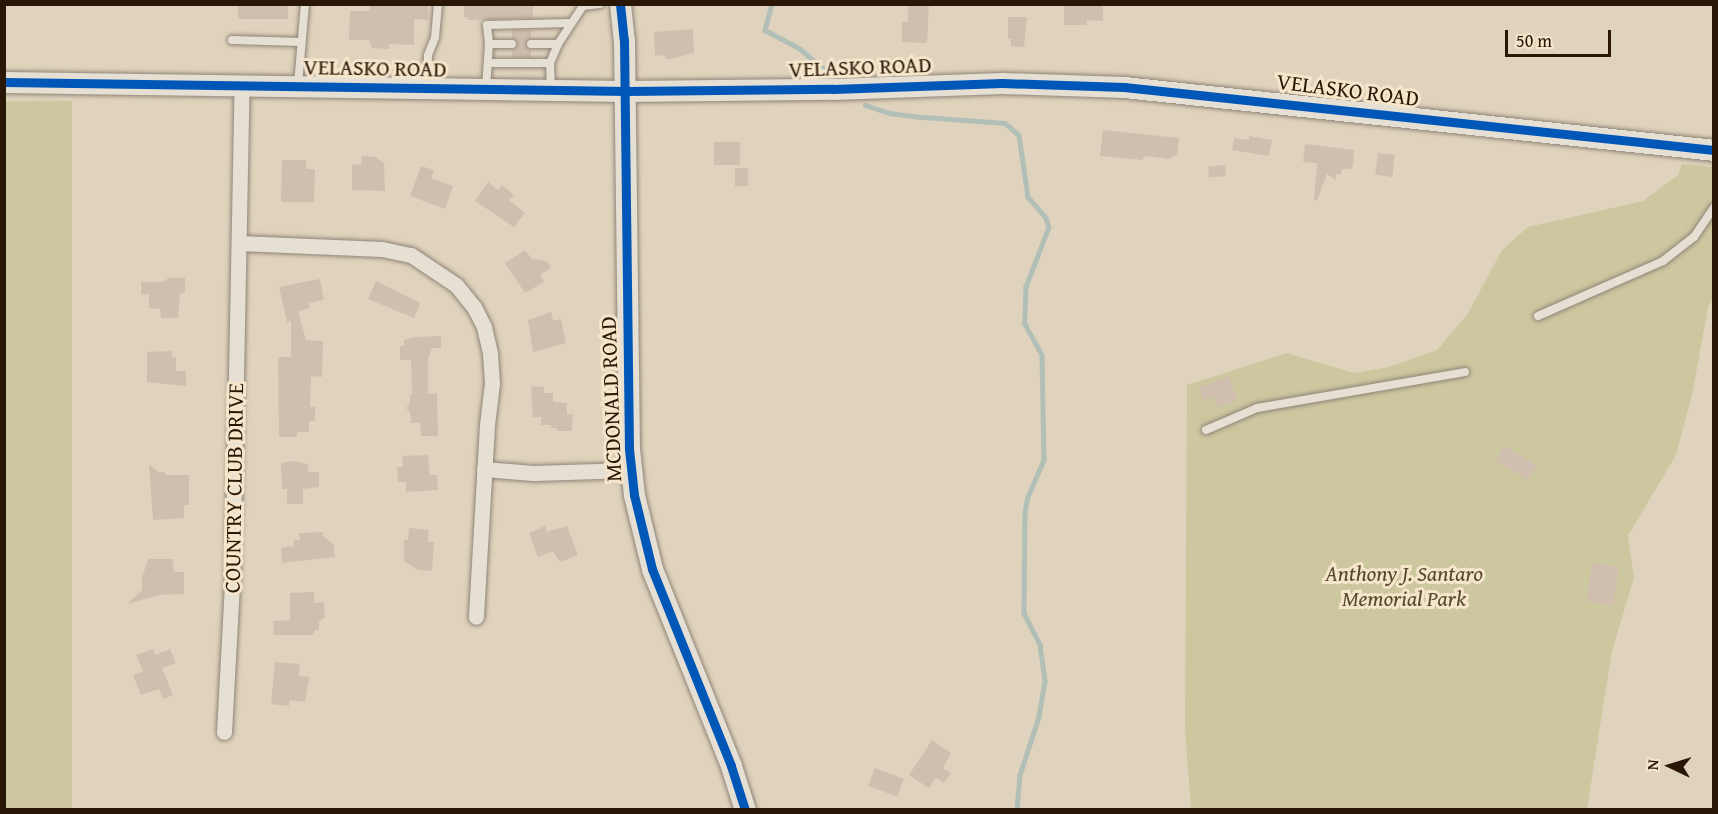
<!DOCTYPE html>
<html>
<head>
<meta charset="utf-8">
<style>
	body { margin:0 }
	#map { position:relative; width:1718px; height:814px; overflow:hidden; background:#e0d3bd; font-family:"Gentium Book Plus",serif }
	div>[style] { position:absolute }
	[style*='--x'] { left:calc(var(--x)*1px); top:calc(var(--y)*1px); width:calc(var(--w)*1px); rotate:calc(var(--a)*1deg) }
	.green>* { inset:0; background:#cdc7a0; transform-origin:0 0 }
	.stream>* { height:4.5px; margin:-2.25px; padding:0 2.25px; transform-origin:2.25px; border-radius:2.25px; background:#b1bfb7 }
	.building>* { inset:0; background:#d0beaf; transform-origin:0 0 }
	.roads { filter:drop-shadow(0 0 2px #8f8577) drop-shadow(0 0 2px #8f8577) }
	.lane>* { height:8px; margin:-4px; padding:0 4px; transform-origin:4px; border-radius:4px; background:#e6dfd4 }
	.street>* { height:15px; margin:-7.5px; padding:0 7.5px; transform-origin:7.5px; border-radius:7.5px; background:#e6dfd4 }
	.secondary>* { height:21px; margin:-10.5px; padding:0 10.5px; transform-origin:10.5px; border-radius:10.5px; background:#e6dfd4 }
	.cycleway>* { height:9px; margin:-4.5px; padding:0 4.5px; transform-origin:4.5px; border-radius:4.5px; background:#0057b8 }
	span { translate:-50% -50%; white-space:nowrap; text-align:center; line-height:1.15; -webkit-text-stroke:6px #f5e5ca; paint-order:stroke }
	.street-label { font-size:22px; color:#2a1605 }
	.park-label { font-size:22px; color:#56482c; font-style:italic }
	.frame { position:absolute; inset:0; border:6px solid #2a1605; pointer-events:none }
	.north { position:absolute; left:1640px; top:736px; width:60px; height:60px; -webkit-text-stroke:4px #f5e5ca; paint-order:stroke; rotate:274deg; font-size:16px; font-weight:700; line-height:24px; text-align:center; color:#2a1605 }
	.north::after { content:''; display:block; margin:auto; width:21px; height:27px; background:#2a1605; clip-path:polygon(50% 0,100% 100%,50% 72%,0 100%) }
	.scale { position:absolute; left:1505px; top:30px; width:106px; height:27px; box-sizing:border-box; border:3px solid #2a1605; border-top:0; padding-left:8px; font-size:18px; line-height:21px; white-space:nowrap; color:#2a1605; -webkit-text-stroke:4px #f5e5ca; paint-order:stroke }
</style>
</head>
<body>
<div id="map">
	<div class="green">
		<div style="left:5px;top:101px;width:67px;height:708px"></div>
		<div style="clip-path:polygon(1682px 164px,1713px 167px,1713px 299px,1708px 307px,1693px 391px,1676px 455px,1628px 536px,1634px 578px,1612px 651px,1587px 809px,1191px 809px,1185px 729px,1187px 385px,1287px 353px,1354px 373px,1389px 367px,1437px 350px,1467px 315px,1502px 250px,1528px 227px,1643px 201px,1678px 175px)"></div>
	</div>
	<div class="stream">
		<div style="--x:772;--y:4;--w:27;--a:105"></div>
		<div style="--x:765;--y:30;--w:40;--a:28"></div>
		<div style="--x:800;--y:49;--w:41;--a:39.1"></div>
		<div style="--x:865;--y:105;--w:25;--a:18"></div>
		<div style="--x:889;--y:113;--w:34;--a:7"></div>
		<div style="--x:923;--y:117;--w:82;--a:4.2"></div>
		<div style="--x:1005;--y:123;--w:18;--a:41"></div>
		<div style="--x:1019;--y:135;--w:63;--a:81.7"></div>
		<div style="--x:1028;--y:197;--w:28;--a:49"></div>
		<div style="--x:1046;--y:218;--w:9;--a:72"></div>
		<div style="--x:1049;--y:227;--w:64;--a:111"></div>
		<div style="--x:1026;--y:287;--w:37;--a:92"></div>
		<div style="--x:1025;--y:324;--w:35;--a:61"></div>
		<div style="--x:1042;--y:355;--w:105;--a:88.9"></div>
		<div style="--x:1044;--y:460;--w:40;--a:113.4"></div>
		<div style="--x:1028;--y:497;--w:15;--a:101"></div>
		<div style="--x:1025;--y:512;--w:101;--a:90.6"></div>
		<div style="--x:1024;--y:613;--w:36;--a:63"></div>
		<div style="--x:1040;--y:645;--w:37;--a:82"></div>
		<div style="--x:1045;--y:682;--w:36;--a:100"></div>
		<div style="--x:1039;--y:717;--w:61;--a:108.1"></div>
		<div style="--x:1020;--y:775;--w:35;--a:95"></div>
	</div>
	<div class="building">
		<div style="left:238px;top:4px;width:50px;height:15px"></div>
		<div style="clip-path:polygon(370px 4px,428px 4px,428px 20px,414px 19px,414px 45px,389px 44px,389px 49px,372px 48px,369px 40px,349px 40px,350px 11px,370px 11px)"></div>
		<div style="clip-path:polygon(464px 4px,533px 4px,533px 18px,467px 20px,468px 17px,464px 17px)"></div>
		<div style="clip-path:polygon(908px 4px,929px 4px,927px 43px,902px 42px,902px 22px,908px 22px)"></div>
		<div style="clip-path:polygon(1064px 4px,1103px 4px,1103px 21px,1087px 20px,1087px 25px,1064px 25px)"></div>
		<div style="clip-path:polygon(1008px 17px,1027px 17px,1024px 47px,1011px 46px,1011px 39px,1008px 39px)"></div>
		<div style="clip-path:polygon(693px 29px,694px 53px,671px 59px,665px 59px,665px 55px,655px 56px,654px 32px)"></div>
		<div style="clip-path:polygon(512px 30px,531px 30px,531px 38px,525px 43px,531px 50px,531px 57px,512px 57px,512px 50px,518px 45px,512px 38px)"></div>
		<div style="clip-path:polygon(1103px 130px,1179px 138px,1177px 155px,1168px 159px,1148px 156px,1143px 157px,1143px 160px,1100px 156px)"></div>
		<div style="clip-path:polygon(1249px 136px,1272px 140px,1269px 156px,1232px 150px,1234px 138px,1249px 140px)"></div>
		<div style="left:740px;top:142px;width:23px;height:26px;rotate:90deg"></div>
		<div style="clip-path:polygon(1305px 144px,1354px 150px,1353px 166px,1350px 169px,1342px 169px,1341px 174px,1336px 174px,1336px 180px,1327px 174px,1317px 201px,1314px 200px,1317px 163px,1303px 162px)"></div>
		<div style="left:1378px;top:153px;width:17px;height:22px;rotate:7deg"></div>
		<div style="clip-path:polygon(362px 156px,375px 157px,384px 163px,385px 191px,352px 190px,352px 164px,361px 165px)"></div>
		<div style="clip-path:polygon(282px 160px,306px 160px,306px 169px,315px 169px,314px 202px,281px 202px)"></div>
		<div style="left:1225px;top:165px;width:11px;height:17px;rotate:85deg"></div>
		<div style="clip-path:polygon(421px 166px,434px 170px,431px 178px,453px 186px,445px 209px,410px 196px)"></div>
		<div style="left:735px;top:168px;width:13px;height:18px"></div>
		<div style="clip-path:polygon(488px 182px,498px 190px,502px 185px,514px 195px,509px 200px,525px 213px,514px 227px,475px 201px)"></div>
		<div style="clip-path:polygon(525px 250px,532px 259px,547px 261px,551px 268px,540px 275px,544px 282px,525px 293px,505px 263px)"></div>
		<div style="clip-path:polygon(168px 278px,185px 278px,185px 293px,180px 293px,178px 318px,161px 318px,160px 309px,149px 308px,149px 294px,141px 294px,141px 282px,164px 282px)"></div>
		<div style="clip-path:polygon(320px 279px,324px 300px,309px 303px,310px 308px,298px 311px,306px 340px,323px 341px,322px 377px,311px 376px,310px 407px,315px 407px,315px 421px,309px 421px,309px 432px,297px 432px,297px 437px,279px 437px,278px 357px,291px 357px,291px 321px,287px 322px,279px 287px)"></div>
		<div style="clip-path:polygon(376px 281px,420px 303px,414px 318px,368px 299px)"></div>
		<div style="clip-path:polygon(551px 312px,553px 321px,561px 319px,566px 343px,533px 352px,528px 320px)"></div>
		<div style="clip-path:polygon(441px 336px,441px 348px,432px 348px,428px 359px,428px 394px,437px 393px,438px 436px,421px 436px,420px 423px,411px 423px,410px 412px,406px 408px,410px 404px,410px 394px,412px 394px,411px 360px,400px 360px,400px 346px,404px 346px,404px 340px,415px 337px)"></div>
		<div style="clip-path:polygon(172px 351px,172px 357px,176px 357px,176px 371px,186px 371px,186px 386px,147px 382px,147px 352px)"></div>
		<div style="clip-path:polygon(1229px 376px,1237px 400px,1218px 407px,1214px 396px,1203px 400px,1199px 388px)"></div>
		<div style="clip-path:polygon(531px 386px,544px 387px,544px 393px,553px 393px,553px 402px,567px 403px,567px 414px,573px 414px,572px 431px,557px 431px,557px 428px,551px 428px,551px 425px,541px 425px,541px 417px,533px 417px)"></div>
		<div style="left:1504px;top:446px;width:38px;height:17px;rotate:30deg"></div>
		<div style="clip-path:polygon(428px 455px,430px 475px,437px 475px,438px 490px,406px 492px,406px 482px,398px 482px,397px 467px,403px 467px,402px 456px)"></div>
		<div style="clip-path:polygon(294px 461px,308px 464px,308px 472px,319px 472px,319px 487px,303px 489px,303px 504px,287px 504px,287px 489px,282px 489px,281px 463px)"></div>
		<div style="clip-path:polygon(149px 464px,158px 472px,165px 472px,165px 475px,189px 475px,189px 505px,184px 505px,184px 518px,153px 520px)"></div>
		<div style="clip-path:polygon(545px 526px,547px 532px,567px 526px,578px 555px,560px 562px,553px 551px,538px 557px,529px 533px)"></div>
		<div style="clip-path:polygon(409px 528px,429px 530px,428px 542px,434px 542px,432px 571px,418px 570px,404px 561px,404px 540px,408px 540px)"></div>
		<div style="clip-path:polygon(323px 532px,323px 536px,334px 545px,335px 557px,282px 563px,281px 548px,294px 546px,294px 540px,300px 540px,299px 533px)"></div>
		<div style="clip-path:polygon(148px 559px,173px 559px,174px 572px,184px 572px,184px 594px,159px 595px,127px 604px,142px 590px,142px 578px)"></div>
		<div style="left:1592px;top:563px;width:27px;height:39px;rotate:8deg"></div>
		<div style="clip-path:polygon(314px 592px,314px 603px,324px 602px,325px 617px,319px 622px,319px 630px,314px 630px,314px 635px,274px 635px,273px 621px,290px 620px,290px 593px)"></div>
		<div style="clip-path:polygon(153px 649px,155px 655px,170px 649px,176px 663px,162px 668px,173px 695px,163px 699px,159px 689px,141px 695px,133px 675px,143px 671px,136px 655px)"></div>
		<div style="clip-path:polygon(275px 662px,300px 664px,299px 676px,309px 677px,305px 702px,289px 700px,289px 706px,271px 704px)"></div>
		<div style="clip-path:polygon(932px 740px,951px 753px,943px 768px,951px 773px,944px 783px,936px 778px,929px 788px,909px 775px)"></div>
		<div style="left:875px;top:768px;width:31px;height:19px;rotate:21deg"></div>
	</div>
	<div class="roads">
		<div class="lane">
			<div style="--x:232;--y:40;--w:69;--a:1.7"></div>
			<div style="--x:489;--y:44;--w:19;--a:-96"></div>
			<div style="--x:487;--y:25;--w:83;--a:-1.4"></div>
			<div style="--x:531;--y:44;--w:27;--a:0"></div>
			<div style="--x:488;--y:63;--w:62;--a:0"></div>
			<div style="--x:298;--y:85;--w:81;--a:-85.1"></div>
			<div style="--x:427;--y:86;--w:31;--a:-88"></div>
			<div style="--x:428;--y:55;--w:18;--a:-68"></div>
			<div style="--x:435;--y:38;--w:34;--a:-85"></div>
			<div style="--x:486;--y:89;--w:45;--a:-86.2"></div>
			<div style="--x:489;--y:44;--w:23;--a:0"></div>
			<div style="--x:551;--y:90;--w:27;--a:-92"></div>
			<div style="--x:550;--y:63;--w:21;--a:-67"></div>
			<div style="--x:558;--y:44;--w:45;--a:-56.7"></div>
			<div style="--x:583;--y:6;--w:17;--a:-7"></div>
			<div style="--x:1538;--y:316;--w:137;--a:-23.7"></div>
			<div style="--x:1663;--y:261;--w:39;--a:-38"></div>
			<div style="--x:1694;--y:237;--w:36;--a:-56"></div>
			<div style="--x:1206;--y:430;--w:56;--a:-23.3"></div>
			<div style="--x:1257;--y:408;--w:211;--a:-9.8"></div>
		</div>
		<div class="street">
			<div style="--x:239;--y:243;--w:143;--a:2.4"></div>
			<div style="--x:382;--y:249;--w:30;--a:12"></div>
			<div style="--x:411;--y:255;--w:54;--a:33.7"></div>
			<div style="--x:456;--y:285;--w:28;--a:51"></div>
			<div style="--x:474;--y:307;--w:22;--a:63"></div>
			<div style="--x:484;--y:327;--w:28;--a:77"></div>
			<div style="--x:490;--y:354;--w:29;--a:86"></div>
			<div style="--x:492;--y:383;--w:42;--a:96.8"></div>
			<div style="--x:487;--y:425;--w:192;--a:93.3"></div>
			<div style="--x:484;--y:469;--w:49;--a:4.7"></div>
			<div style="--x:533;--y:473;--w:98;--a:-1.8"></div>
			<div style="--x:224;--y:732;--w:147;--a:-86.9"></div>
			<div style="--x:232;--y:585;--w:499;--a:-88.9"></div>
		</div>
		<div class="secondary">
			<div style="--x:620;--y:4;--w:36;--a:84"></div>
			<div style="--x:624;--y:40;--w:409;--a:89.3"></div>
			<div style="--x:629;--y:449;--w:46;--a:83.8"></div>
			<div style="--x:634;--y:495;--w:76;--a:76.3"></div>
			<div style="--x:652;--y:569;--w:212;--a:68.1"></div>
			<div style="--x:731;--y:766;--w:46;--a:72.3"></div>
			<div style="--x:4;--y:82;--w:622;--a:0.83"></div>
			<div style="--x:626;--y:91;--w:207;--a:-0.6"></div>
			<div style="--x:833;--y:89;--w:169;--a:-2"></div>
			<div style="--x:1002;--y:83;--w:122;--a:1.9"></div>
			<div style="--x:1124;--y:87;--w:593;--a:6.09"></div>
		</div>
	</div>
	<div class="cycleway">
		<div style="--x:620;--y:4;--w:36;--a:84"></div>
		<div style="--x:624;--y:40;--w:409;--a:89.3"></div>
		<div style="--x:629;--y:449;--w:46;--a:83.8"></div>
		<div style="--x:634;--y:495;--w:76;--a:76.3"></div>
		<div style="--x:652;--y:569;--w:212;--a:68.1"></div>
		<div style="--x:731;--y:766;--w:46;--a:72.3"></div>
		<div style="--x:4;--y:82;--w:622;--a:0.83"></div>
		<div style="--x:626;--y:91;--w:207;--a:-0.6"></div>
		<div style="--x:833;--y:89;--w:169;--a:-2"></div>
		<div style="--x:1002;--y:83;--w:122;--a:1.9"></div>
		<div style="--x:1124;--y:87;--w:593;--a:6.09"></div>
	</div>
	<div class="street-label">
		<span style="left:860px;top:67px;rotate:-2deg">VELASKO ROAD</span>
		<span style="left:375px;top:68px;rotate:1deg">VELASKO ROAD</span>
		<span style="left:1348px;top:90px;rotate:7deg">VELASKO ROAD</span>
		<span style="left:611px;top:399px;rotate:-92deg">MCDONALD ROAD</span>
		<span style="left:234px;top:488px;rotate:-89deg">COUNTRY CLUB DRIVE</span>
	</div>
	<div class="park-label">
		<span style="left:1404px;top:586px">Anthony J. Santaro<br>Memorial Park</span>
	</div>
	<div class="frame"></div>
	<div class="north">N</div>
	<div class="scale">50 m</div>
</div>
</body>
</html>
